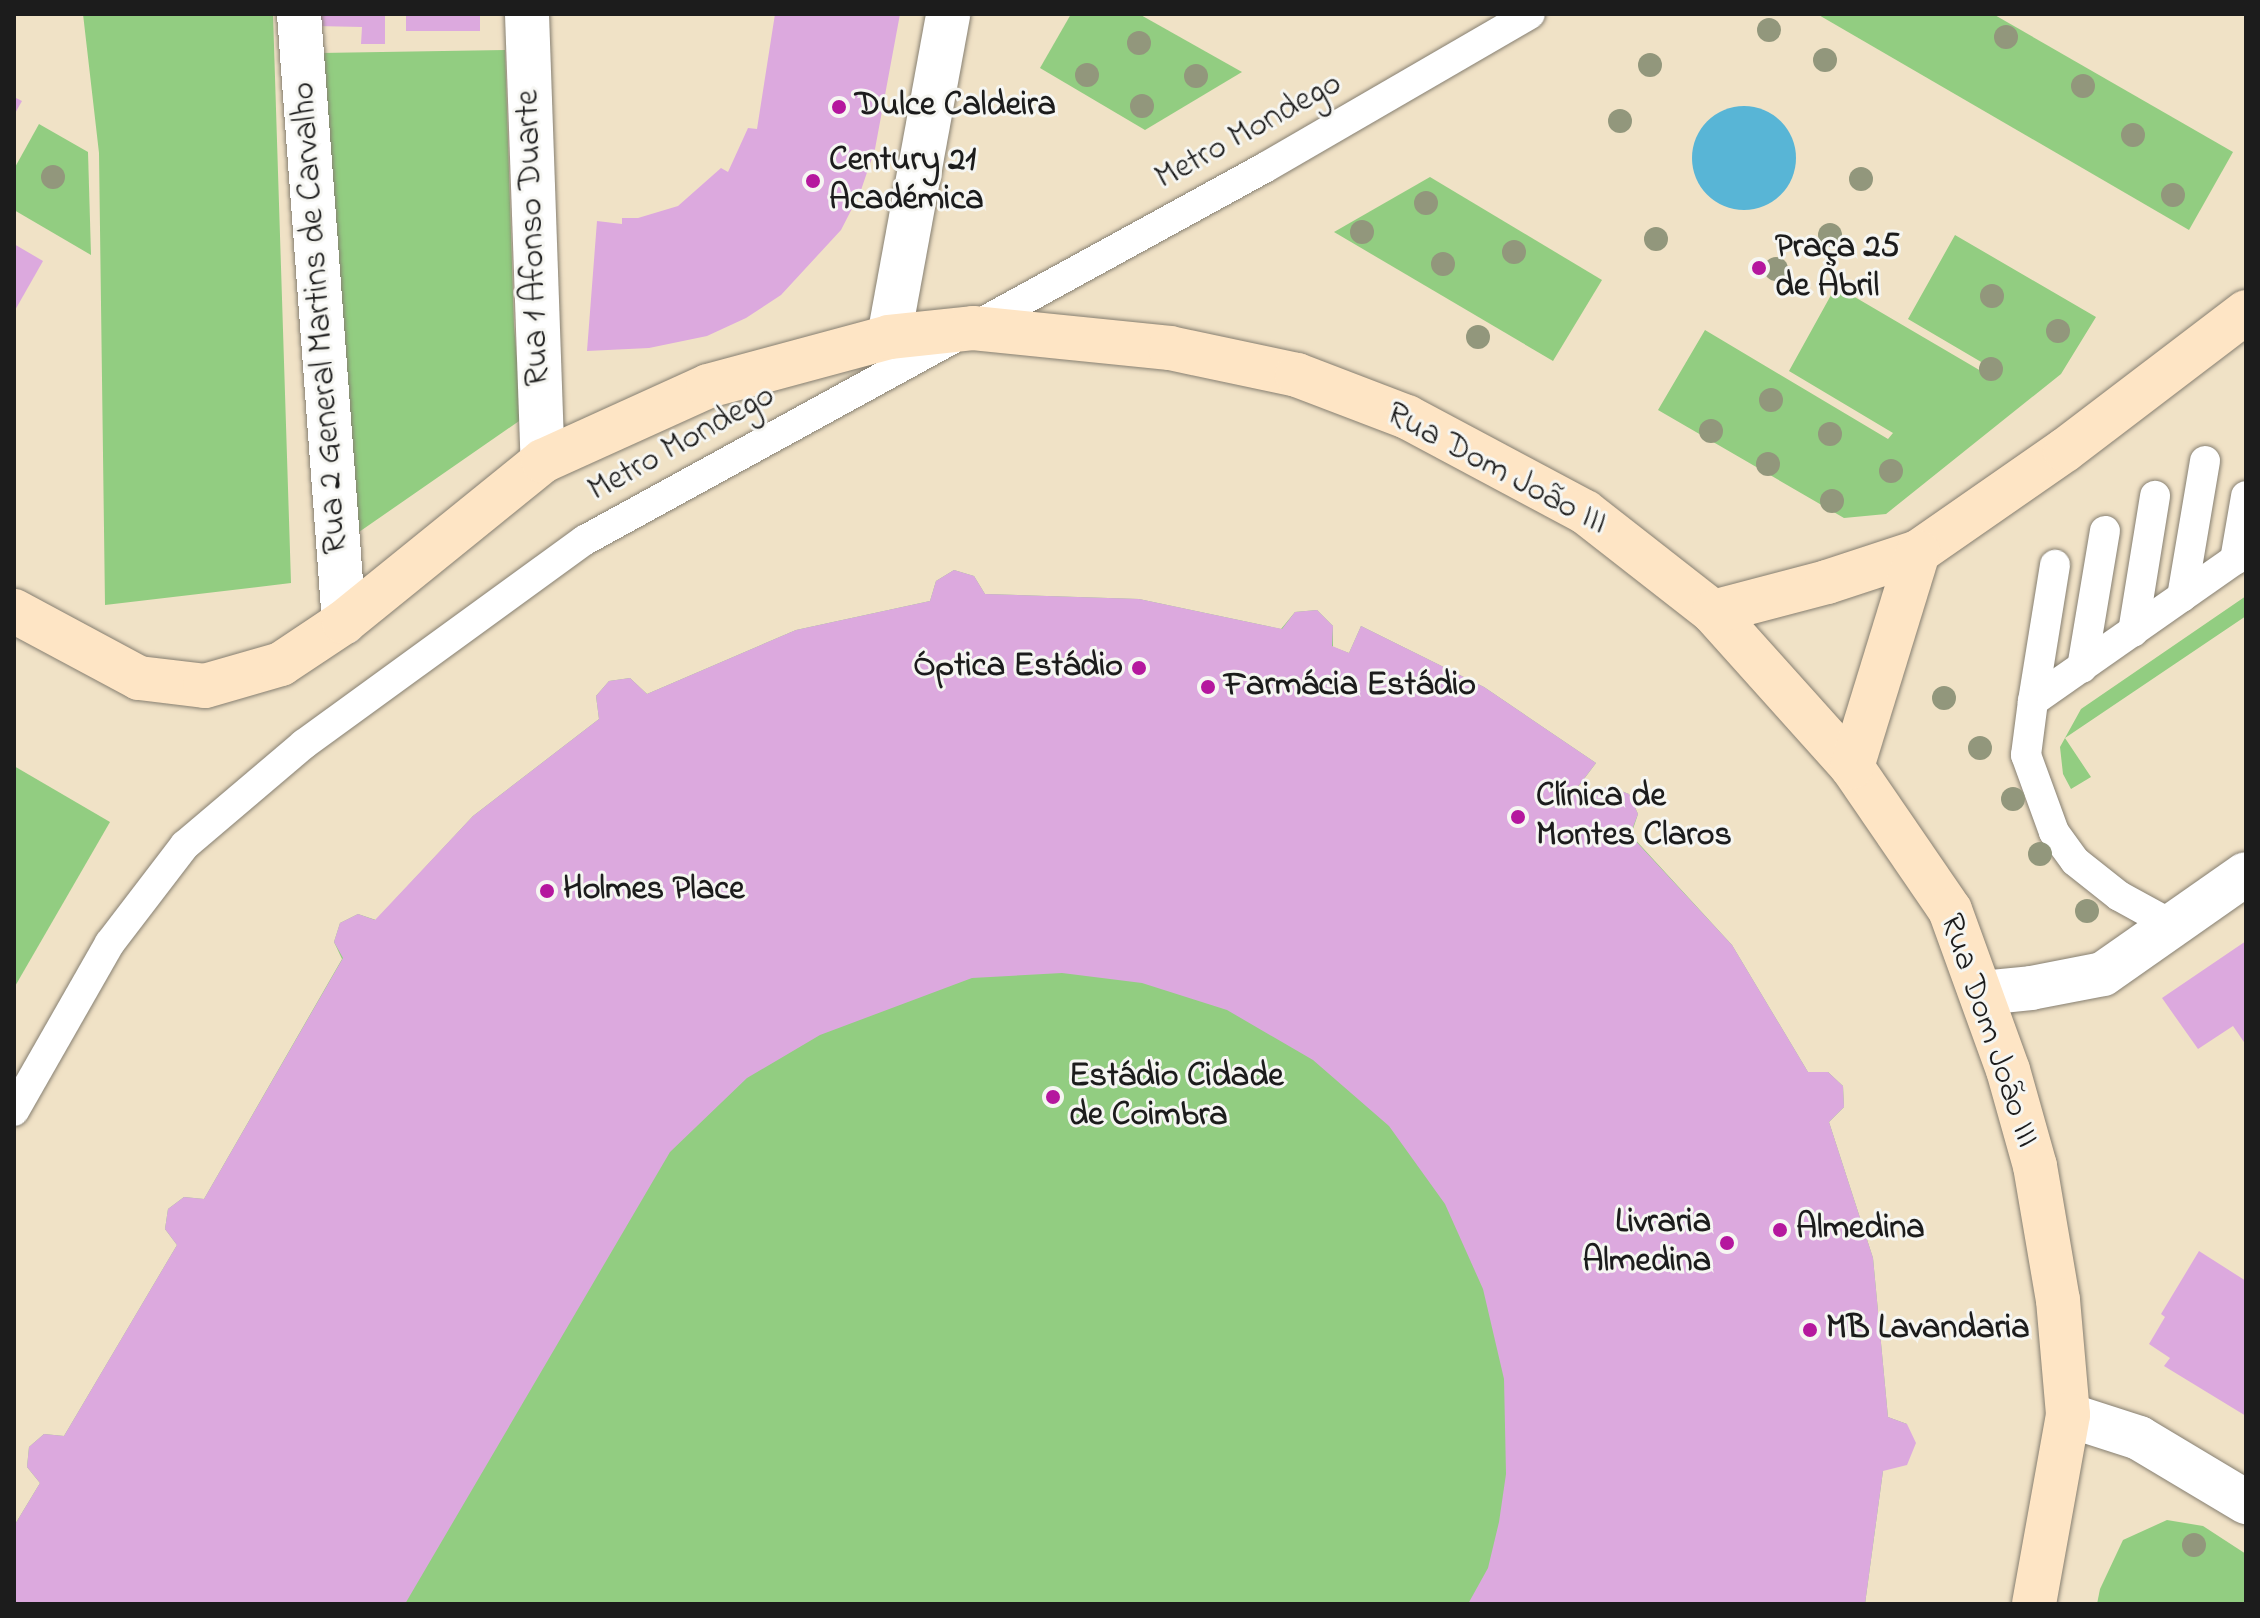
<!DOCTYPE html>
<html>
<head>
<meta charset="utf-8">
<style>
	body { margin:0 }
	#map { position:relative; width:2260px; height:1618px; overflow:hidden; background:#f0e2c6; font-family:"Indie Flower",sans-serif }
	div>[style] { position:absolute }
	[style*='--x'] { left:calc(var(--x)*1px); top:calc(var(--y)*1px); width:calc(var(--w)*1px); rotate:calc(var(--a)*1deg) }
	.green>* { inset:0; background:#92cd81 }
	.water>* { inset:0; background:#58b5d6 }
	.round { border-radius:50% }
	.building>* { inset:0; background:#dca9de; transform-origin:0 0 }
	.roads { filter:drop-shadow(0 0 2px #867f71) drop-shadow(0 0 2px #867f71) }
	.lane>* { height:30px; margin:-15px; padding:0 15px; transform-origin:15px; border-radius:15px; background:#fff }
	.street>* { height:44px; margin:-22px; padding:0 22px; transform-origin:22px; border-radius:22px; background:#fff }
	.secondary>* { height:44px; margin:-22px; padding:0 22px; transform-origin:22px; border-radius:22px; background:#fee5c5 }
	.trees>* { width:24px; height:24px; margin:-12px; border-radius:50%; background:#92977c }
	.dots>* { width:22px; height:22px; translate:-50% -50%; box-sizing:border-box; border:4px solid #f6f6f2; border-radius:50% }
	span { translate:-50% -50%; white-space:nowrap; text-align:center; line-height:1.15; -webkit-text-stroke:6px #f6f6f2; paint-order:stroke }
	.poi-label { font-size:34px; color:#1c1c1c; font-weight:700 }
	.left { translate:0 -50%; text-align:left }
	.right { translate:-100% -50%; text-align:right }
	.street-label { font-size:34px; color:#1c1c1c }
	.frame { position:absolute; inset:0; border:16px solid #1c1c1c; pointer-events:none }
</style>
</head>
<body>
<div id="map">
	<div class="green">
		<div style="clip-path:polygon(83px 14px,273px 14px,291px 583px,105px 605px,99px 153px)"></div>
		<div style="clip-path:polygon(1071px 14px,1139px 14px,1242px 72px,1145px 130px,1040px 68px)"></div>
		<div style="clip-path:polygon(1817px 14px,1993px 14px,2233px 152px,2189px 230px)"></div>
		<div style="clip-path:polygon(505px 50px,514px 325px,522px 419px,359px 532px,320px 53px)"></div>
		<div style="clip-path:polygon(39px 124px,88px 152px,91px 255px,14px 210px,14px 169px)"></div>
		<div style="clip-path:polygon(1430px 177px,1602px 280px,1553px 361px,1334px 232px)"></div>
		<div style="clip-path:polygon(1955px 235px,2096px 317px,2061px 374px,1886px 514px,1844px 518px,1658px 410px,1705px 330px,1888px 439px,1893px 433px,1789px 371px,1836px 286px,1981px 371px,1988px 366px,1908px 319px)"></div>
		<div style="clip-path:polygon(954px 570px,974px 576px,985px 594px,1139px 599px,1281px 629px,1295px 612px,1317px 610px,1333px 626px,1333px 647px,1349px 653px,1361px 626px,1484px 687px,1596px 763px,1578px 787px,1589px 797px,1608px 786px,1629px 794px,1638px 814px,1631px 835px,1732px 945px,1808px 1072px,1828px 1072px,1843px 1086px,1844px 1107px,1829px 1122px,1873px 1258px,1888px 1417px,1907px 1424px,1883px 1471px,1865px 1604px,14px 1604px,14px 1526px,40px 1483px,27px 1467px,29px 1447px,44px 1434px,64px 1436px,177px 1245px,165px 1229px,168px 1209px,184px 1197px,204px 1199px,342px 959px,334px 942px,340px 923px,358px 914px,376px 920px,473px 816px,599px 719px,596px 696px,609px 681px,630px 678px,647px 694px,796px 630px,930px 601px,936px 581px)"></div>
		<div style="clip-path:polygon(2246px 596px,2246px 616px,2065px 738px,2091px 777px,2071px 789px,2063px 774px,2060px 747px,2081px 709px)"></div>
		<div style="clip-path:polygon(14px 766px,110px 822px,14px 988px)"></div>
		<div style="clip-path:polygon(2167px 1520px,2203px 1526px,2246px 1554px,2246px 1604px,2097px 1604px,2100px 1589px,2123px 1540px)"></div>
	</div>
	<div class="water">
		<div class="round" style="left:1692px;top:106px;width:104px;height:104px"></div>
	</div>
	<div class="building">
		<div style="clip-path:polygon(315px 14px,385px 14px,385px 44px,361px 44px,362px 27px,316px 26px)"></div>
		<div style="left:406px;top:14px;width:74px;height:17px"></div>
		<div style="clip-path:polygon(775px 14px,900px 14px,875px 149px,860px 193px,841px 230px,781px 295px,746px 318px,707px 336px,649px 348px,587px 351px,597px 221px,622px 224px,622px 218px,638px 218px,678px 206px,721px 168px,728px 172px,748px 128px,757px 129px)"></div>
		<div style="clip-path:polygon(14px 97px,22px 101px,14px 115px)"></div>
		<div style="clip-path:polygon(14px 244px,43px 261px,14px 312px)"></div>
		<div style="clip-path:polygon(954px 570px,974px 576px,985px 594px,1139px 599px,1282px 629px,1295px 612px,1317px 610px,1333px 626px,1332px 646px,1349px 653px,1361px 626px,1484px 687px,1596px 763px,1577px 788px,1589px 797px,1608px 786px,1629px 794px,1638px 814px,1630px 835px,1732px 945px,1808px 1072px,1828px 1072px,1843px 1086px,1844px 1107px,1829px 1122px,1873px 1258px,1888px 1417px,1907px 1424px,1916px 1443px,1907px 1465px,1883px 1471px,1865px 1604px,1468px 1604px,1488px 1568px,1499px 1522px,1506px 1474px,1504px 1379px,1483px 1289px,1445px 1204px,1389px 1126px,1313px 1060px,1227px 1010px,1142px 983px,1062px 973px,972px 978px,820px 1035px,747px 1078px,670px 1152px,405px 1604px,14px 1604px,14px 1526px,40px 1483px,27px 1467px,29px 1447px,44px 1434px,64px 1436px,177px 1245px,165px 1229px,168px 1209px,184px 1197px,204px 1199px,343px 958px,334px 942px,340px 923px,358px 914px,375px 920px,473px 816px,599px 719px,596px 696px,609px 681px,630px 678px,647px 694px,796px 630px,930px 601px,936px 581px)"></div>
		<div style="clip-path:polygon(2246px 941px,2246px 1045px,2233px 1026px,2198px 1049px,2162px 998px)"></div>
		<div style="clip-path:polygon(2199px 1251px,2246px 1281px,2246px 1416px,2164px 1366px,2170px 1358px,2149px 1344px,2165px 1317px,2161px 1314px)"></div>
	</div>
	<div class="roads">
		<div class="lane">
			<div style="--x:2235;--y:560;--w:65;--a:-80.2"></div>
			<div style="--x:2182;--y:597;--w:138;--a:-80.4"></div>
			<div style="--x:2133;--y:632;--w:138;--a:-80.8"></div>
			<div style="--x:2082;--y:668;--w:139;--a:-80.5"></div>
			<div style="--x:2033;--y:701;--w:138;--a:-80.8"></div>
			<div style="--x:2172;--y:925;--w:60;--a:-151.3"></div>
			<div style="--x:2119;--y:896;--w:56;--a:-141.5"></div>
			<div style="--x:2075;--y:861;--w:36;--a:-126"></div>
			<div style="--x:2054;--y:832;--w:82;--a:-110"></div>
			<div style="--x:2026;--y:755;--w:54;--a:-82.6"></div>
			<div style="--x:2033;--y:701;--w:260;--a:-35"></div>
			<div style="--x:14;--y:1111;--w:193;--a:-60.3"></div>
			<div style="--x:110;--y:943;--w:123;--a:-52.6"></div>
			<div style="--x:185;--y:845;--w:156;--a:-40.3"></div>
			<div style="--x:304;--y:744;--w:347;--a:-36"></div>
			<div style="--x:585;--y:540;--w:776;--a:-28.71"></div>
			<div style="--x:1266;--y:167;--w:305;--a:-30.1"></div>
		</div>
		<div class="street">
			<div style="--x:299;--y:14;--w:610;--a:85.77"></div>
			<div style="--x:527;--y:14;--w:447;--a:88"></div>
			<div style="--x:889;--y:337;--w:328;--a:-79.6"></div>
			<div style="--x:1982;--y:993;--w:49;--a:-5.8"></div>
			<div style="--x:2031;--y:988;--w:73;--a:-11"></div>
			<div style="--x:2103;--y:974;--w:174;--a:-35"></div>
			<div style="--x:2068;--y:1415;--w:75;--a:17.9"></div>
			<div style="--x:2139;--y:1438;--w:125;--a:30.9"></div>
		</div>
		<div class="secondary">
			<div style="--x:14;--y:611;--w:142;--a:28.2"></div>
			<div style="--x:139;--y:678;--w:66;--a:6.9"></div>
			<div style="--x:205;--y:686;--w:79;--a:-16.1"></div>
			<div style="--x:281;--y:664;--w:76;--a:-33.7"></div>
			<div style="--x:344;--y:622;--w:256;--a:-39"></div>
			<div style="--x:543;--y:461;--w:181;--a:-24.4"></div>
			<div style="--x:708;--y:386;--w:188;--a:-15.1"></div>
			<div style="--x:889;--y:337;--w:84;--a:-6.1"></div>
			<div style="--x:973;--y:328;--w:198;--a:5.8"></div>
			<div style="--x:1170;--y:348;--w:130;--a:12"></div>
			<div style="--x:1297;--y:375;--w:118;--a:20.9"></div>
			<div style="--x:1407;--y:417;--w:202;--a:28.1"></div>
			<div style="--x:1585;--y:512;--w:162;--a:38"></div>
			<div style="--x:1713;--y:612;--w:208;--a:48.1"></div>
			<div style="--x:1852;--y:767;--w:173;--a:55.6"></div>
			<div style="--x:1950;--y:910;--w:170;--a:70.1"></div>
			<div style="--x:2008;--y:1070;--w:100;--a:74.3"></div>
			<div style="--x:2035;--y:1166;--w:136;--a:80.3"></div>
			<div style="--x:2058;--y:1300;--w:115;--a:85"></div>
			<div style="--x:2068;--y:1415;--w:192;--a:100.2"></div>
			<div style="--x:1713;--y:612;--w:118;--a:-14.7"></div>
			<div style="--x:1827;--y:582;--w:96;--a:-18.2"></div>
			<div style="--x:1918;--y:552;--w:179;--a:-34.8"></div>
			<div style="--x:2065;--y:450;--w:228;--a:-37.3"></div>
			<div style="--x:1852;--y:767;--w:225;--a:-72.9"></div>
		</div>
	</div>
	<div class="trees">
		<div style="left:1769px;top:30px"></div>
		<div style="left:2006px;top:37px"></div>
		<div style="left:1139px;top:43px"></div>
		<div style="left:1825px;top:60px"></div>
		<div style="left:1650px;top:65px"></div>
		<div style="left:1087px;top:75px"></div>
		<div style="left:1196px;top:76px"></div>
		<div style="left:2083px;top:86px"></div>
		<div style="left:1142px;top:106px"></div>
		<div style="left:1620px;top:121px"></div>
		<div style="left:2133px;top:135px"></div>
		<div style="left:53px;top:177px"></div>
		<div style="left:1861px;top:179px"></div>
		<div style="left:2173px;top:195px"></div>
		<div style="left:1426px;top:203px"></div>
		<div style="left:1362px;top:232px"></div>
		<div style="left:1830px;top:235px"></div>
		<div style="left:1656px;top:239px"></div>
		<div style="left:1514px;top:252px"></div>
		<div style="left:1443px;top:264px"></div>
		<div style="left:1776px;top:269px"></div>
		<div style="left:1992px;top:296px"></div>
		<div style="left:2058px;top:331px"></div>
		<div style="left:1478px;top:337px"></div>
		<div style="left:1991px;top:369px"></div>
		<div style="left:1771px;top:400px"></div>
		<div style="left:1711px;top:431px"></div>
		<div style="left:1830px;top:434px"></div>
		<div style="left:1768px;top:464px"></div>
		<div style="left:1891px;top:471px"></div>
		<div style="left:1832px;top:501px"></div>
		<div style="left:1944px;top:698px"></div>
		<div style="left:1980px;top:748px"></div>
		<div style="left:2013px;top:799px"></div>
		<div style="left:2040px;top:854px"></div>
		<div style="left:2087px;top:911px"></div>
		<div style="left:2194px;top:1545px"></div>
	</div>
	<div class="dots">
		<div style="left:839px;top:107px;background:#b5179e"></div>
		<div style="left:813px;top:181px;background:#b5179e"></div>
		<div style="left:1759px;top:268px;background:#b5179e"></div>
		<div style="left:1139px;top:668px;background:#b5179e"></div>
		<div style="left:1208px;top:687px;background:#b5179e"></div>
		<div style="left:1518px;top:817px;background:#b5179e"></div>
		<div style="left:547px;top:891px;background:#b5179e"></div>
		<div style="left:1053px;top:1097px;background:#b5179e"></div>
		<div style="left:1780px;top:1230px;background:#b5179e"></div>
		<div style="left:1727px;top:1243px;background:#b5179e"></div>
		<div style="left:1810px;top:1330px;background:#b5179e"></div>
	</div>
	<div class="poi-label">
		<span class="left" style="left:855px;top:107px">Dulce Caldeira</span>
		<span class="left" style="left:829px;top:181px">Century 21<br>Académica</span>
		<span class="left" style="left:1775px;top:268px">Praça 25<br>de Abril</span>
		<span class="right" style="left:1123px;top:668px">Óptica Estádio</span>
		<span class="left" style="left:1224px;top:687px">Farmácia Estádio</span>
		<span class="left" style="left:1536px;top:817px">Clínica de<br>Montes Claros</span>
		<span class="left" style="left:563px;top:891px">Holmes Place</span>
		<span class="left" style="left:1069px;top:1097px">Estádio Cidade<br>de Coimbra</span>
		<span class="right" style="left:1711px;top:1243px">Livraria<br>Almedina</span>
		<span class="left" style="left:1796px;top:1230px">Almedina</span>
		<span class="left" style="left:1826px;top:1330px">MB Lavandaria</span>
	</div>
	<div class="street-label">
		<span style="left:1249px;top:132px;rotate:-29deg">Metro Mondego</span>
		<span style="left:534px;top:238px;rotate:-92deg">Rua 1 Afonso Duarte</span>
		<span style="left:321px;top:318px;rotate:-94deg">Rua 2 General Martins de Carvalho</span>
		<span style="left:682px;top:444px;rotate:-29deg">Metro Mondego</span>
		<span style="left:1496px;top:470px;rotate:28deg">Rua Dom João III</span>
		<span style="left:1988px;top:1031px;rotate:71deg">Rua Dom João III</span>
	</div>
	<div class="frame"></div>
</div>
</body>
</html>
